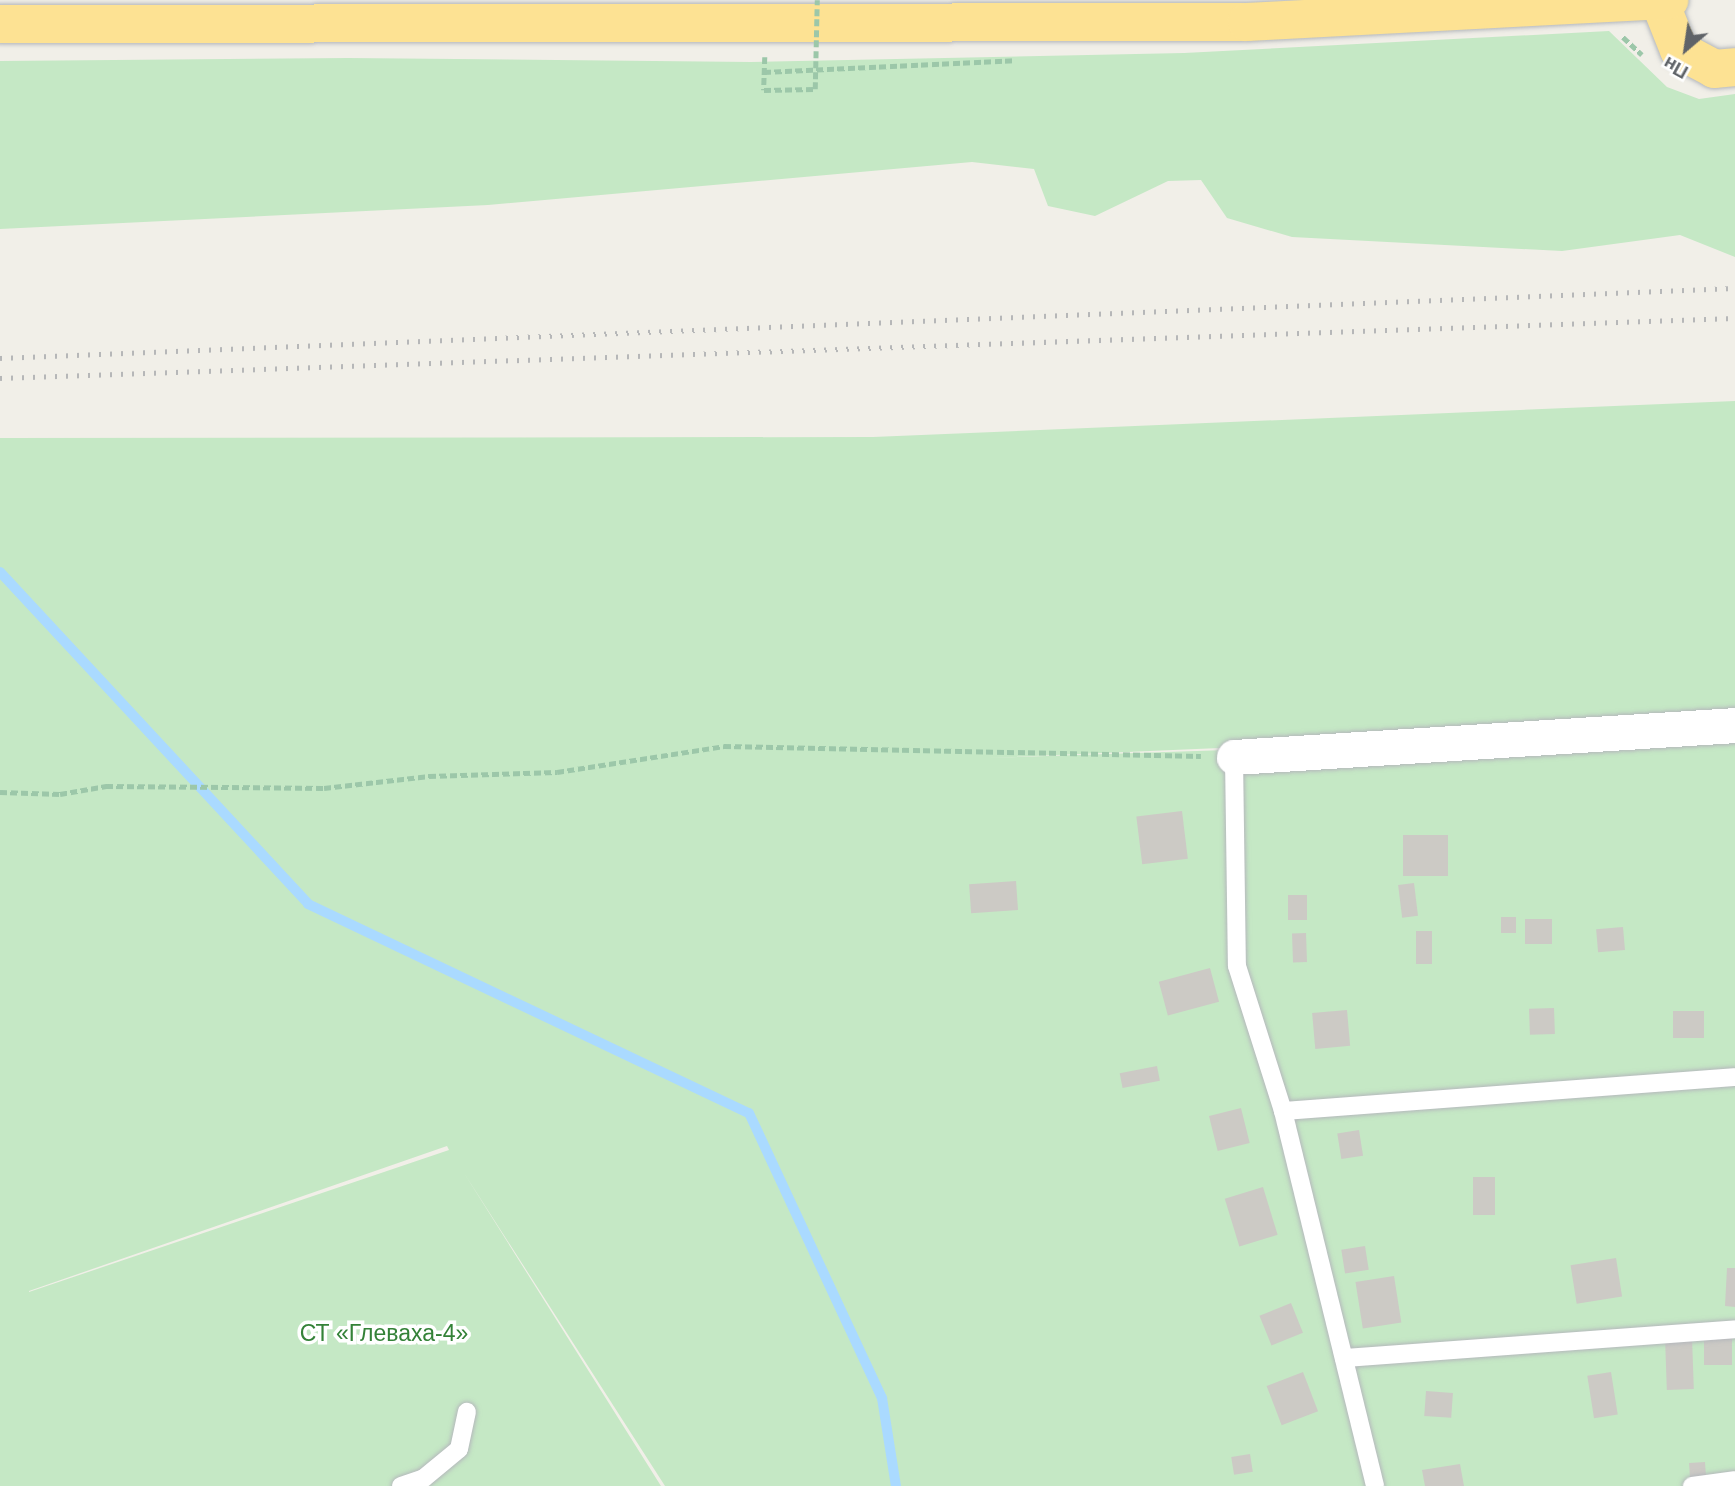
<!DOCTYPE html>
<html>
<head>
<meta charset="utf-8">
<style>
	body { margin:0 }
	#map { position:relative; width:1735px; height:1486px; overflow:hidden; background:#f1efe8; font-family:Helvetica,sans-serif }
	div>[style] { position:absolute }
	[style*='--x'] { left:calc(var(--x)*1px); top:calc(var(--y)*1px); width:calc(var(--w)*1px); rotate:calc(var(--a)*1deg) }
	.green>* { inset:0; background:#c5e8c5 }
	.stream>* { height:10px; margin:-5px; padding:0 5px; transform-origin:5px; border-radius:5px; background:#aadaff }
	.building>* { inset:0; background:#cccac5; transform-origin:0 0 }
	.path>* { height:4.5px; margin-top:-2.25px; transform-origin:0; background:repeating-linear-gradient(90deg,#9cc7a9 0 7px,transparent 0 10.5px) }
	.roads { filter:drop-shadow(0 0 2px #b5b8bc) drop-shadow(0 0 2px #b5b8bc) }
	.lane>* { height:18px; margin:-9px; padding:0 9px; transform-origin:9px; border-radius:9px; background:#fff }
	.street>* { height:35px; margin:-17.5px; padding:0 17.5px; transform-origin:17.5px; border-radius:17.5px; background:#fff }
	.highway>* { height:38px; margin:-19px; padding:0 19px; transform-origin:19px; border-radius:19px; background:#fde293 }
	.rail>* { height:5px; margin-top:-2.5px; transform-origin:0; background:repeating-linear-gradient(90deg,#b6b7b8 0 2px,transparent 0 11px) }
	.path-bridge>* { height:4.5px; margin-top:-2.25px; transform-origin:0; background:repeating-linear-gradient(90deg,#9cc7a9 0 7px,transparent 0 10.5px) }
	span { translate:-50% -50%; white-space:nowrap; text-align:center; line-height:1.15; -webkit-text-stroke:7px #fff; paint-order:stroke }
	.park-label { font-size:23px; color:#348238 }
	.north { position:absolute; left:1651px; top:14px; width:70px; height:70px; -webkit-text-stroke:5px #fff; paint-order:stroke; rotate:209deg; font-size:19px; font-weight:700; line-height:28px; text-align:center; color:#5f6368 }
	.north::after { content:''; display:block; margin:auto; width:24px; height:32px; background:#5f6368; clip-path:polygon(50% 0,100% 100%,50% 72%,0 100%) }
</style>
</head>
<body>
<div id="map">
	<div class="green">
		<div style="clip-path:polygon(1609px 31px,1667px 87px,1699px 99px,1735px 94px,1735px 257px,1680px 235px,1562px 251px,1292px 237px,1227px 218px,1201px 180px,1168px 181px,1095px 216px,1048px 206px,1034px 169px,972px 162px,488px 205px,0 229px,0 61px,348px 58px,751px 62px,1184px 53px)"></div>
		<div style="clip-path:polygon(evenodd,1735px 401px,1735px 726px,986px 758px,1735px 733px,1735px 1486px,665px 1486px,464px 1173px,661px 1486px,0 1486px,0 438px,873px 437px,1735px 401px,447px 1146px,449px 1150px,29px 1292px,29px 1291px,447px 1146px)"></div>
	</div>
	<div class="stream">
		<div style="--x:0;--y:572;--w:453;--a:47.1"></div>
		<div style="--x:308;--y:904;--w:488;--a:25.4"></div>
		<div style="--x:749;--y:1113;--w:315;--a:65"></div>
		<div style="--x:882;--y:1398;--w:89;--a:81"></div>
	</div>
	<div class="building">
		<div style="left:1182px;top:811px;width:48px;height:46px;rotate:83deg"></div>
		<div style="left:1448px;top:835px;width:41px;height:45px;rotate:90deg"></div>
		<div style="left:1016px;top:881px;width:29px;height:47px;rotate:86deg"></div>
		<div style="left:1414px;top:883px;width:33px;height:16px;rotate:83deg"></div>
		<div style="left:1288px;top:895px;width:19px;height:25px"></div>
		<div style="left:1501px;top:917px;width:15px;height:16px"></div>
		<div style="left:1525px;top:919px;width:27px;height:25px"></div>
		<div style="left:1623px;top:927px;width:23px;height:27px;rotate:85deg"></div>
		<div style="left:1432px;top:931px;width:33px;height:16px;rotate:90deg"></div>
		<div style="left:1306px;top:933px;width:29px;height:14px;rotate:88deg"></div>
		<div style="left:1210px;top:968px;width:35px;height:53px;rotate:75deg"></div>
		<div style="left:1554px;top:1008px;width:26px;height:25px;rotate:88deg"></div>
		<div style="left:1347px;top:1010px;width:36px;height:35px;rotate:85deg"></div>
		<div style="left:1673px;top:1011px;width:31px;height:27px"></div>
		<div style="left:1157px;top:1066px;width:15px;height:38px;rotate:79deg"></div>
		<div style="left:1241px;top:1108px;width:36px;height:33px;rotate:76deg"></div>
		<div style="left:1359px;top:1130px;width:26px;height:22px;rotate:81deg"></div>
		<div style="left:1473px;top:1177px;width:22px;height:38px"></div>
		<div style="left:1263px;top:1187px;width:50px;height:40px;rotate:73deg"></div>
		<div style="left:1365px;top:1246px;width:24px;height:24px;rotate:81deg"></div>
		<div style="left:1616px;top:1258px;width:39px;height:46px;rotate:81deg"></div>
		<div style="clip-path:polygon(1727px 1268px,1735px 1268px,1735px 1307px,1725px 1306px)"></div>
		<div style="left:1394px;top:1276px;width:47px;height:39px;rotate:81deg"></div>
		<div style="left:1291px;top:1303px;width:32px;height:34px;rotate:68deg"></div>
		<div style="left:1704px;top:1331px;width:28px;height:34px"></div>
		<div style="left:1692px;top:1337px;width:52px;height:27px;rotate:88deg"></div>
		<div style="left:1303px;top:1372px;width:42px;height:39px;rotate:69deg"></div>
		<div style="left:1611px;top:1372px;width:43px;height:24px;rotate:81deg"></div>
		<div style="left:1426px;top:1391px;width:27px;height:25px;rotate:4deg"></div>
		<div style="left:1250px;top:1454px;width:18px;height:19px;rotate:81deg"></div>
		<div style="left:1705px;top:1462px;width:15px;height:16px;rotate:86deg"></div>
		<div style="clip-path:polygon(1460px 1464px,1464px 1486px,1425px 1486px,1422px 1470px)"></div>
	</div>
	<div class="path">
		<div style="--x:1623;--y:37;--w:26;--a:43"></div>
		<div style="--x:765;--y:57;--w:33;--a:92"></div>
		<div style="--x:764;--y:90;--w:51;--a:-1.1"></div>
		<div style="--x:764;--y:72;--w:251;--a:-2.7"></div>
		<div style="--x:0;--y:792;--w:60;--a:1.9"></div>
		<div style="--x:60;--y:794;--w:47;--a:-9.9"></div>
		<div style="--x:106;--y:786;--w:218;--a:0.5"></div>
		<div style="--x:324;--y:788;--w:106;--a:-6.5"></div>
		<div style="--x:429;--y:776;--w:128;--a:-1.8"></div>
		<div style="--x:557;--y:772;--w:169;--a:-8.8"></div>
		<div style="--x:724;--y:746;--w:477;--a:1.2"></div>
	</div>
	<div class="roads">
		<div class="lane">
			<div style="--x:1234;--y:757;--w:209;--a:89.2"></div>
			<div style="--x:1237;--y:966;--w:152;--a:72.4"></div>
			<div style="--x:1283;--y:1111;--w:386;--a:76.2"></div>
			<div style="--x:1283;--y:1111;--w:453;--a:-4.3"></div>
			<div style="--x:1344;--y:1358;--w:392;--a:-4.2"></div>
			<div style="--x:401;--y:1486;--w:24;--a:-19"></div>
			<div style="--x:424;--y:1478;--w:45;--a:-39.6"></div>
			<div style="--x:459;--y:1449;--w:38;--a:-78"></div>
			<div style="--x:1692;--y:1486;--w:43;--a:-7.9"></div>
		</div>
		<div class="street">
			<div style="--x:1234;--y:757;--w:502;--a:-3.65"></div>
		</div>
		<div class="highway">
			<div style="--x:1659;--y:0;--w:54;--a:68.2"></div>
			<div style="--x:1679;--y:50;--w:40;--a:28"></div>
			<div style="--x:1714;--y:69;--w:21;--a:-5"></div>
			<div style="--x:0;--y:24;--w:1247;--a:-0.09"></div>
			<div style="--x:1247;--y:22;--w:423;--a:-3"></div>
		</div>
	</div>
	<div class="rail">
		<div style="--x:0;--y:358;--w:1736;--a:-2.31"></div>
		<div style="--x:0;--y:378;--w:1736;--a:-1.98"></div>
	</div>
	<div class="path-bridge">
		<div style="--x:815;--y:89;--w:89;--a:-88.7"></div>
	</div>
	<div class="park-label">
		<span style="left:384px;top:1333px">СТ «Глеваха-4»</span>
	</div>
	<div class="north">Пн</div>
</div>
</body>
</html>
